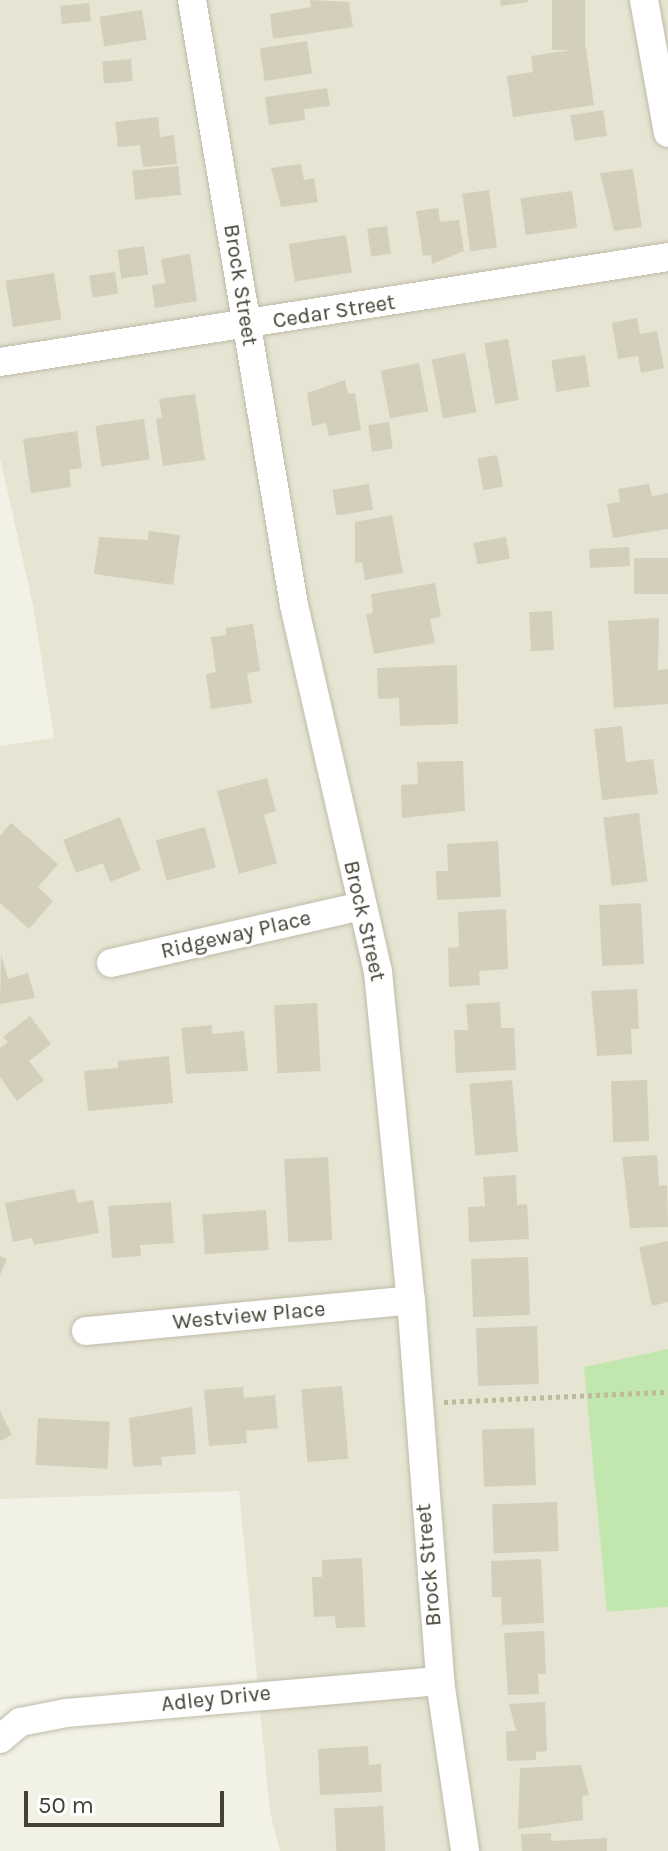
<!DOCTYPE html>
<html>
<head>
<meta charset="utf-8">
<style>
	body { margin:0 }
	#map { position:relative; width:668px; height:1851px; overflow:hidden; background:#f2f1e5; font-family:Karla,sans-serif }
	div>[style] { position:absolute }
	[style*='--x'] { left:calc(var(--x)*1px); top:calc(var(--y)*1px); width:calc(var(--w)*1px); rotate:calc(var(--a)*1deg) }
	.residential>* { inset:0; background:#e6e4d3 }
	.green>* { inset:0; background:#c1e6ae }
	.building>* { inset:0; background:#d4cfbb; transform-origin:0 0 }
	.path>* { height:5px; margin-top:-2.5px; transform-origin:0; background:repeating-linear-gradient(90deg,#bfba99 0 4px,transparent 0 8px) }
	.roads { filter:drop-shadow(0 0 2px #bebba8) drop-shadow(0 0 2px #bebba8) }
	.street>* { height:28px; margin:-14px; padding:0 14px; transform-origin:14px; border-radius:14px; background:#fff }
	span { translate:-50% -50%; white-space:nowrap; text-align:center; line-height:1.15; -webkit-text-stroke:6px #fff; paint-order:stroke }
	.street-label { font-size:22px; color:#454235 }
	.scale { position:absolute; left:24px; top:1791px; width:200px; height:36px; box-sizing:border-box; border:4px solid #454235; border-top:0; padding-left:10px; font-size:24px; line-height:28px; white-space:nowrap; color:#454235; -webkit-text-stroke:6px #fff; paint-order:stroke }
</style>
</head>
<body>
<div id="map">
	<div class="residential">
		<div style="clip-path:polygon(0 0,668px 0,668px 1349px,585px 1367px,607px 1612px,668px 1607px,668px 1851px,280px 1851px,270px 1812px,239px 1491px,0 1499px,0 746px,54px 738px,33px 605px,0 458px)"></div>
	</div>
	<div class="green">
		<div style="clip-path:polygon(668px 1349px,668px 1607px,607px 1612px,584px 1367px)"></div>
	</div>
	<div class="building">
		<div style="clip-path:polygon(310px 0,349px 2px,353px 27px,273px 39px,270px 14px,311px 7px)"></div>
		<div style="clip-path:polygon(500px 0,528px 0,528px 2px,501px 6px)"></div>
		<div style="left:552px;top:0;width:33px;height:50px"></div>
		<div style="left:89px;top:3px;width:18px;height:29px;rotate:84deg"></div>
		<div style="left:142px;top:10px;width:30px;height:43px;rotate:81deg"></div>
		<div style="left:307px;top:41px;width:33px;height:48px;rotate:81deg"></div>
		<div style="clip-path:polygon(586px 48px,594px 105px,513px 117px,507px 76px,533px 72px,531px 56px)"></div>
		<div style="left:131px;top:59px;width:22px;height:29px;rotate:85deg"></div>
		<div style="clip-path:polygon(327px 88px,330px 106px,304px 109px,305px 120px,269px 125px,265px 97px)"></div>
		<div style="left:603px;top:110px;width:26px;height:33px;rotate:81deg"></div>
		<div style="clip-path:polygon(158px 117px,160px 137px,174px 135px,177px 164px,143px 167px,140px 145px,118px 147px,115px 122px)"></div>
		<div style="clip-path:polygon(301px 164px,304px 180px,314px 178px,318px 202px,281px 207px,271px 168px)"></div>
		<div style="left:178px;top:166px;width:29px;height:46px;rotate:84deg"></div>
		<div style="clip-path:polygon(633px 169px,642px 227px,614px 231px,600px 173px)"></div>
		<div style="left:489px;top:190px;width:58px;height:27px;rotate:82deg"></div>
		<div style="left:572px;top:191px;width:37px;height:52px;rotate:82deg"></div>
		<div style="clip-path:polygon(438px 208px,440px 222px,459px 220px,464px 251px,432px 264px,431px 255px,423px 256px,416px 211px)"></div>
		<div style="left:387px;top:226px;width:28px;height:20px;rotate:82deg"></div>
		<div style="left:346px;top:235px;width:38px;height:58px;rotate:81deg"></div>
		<div style="left:144px;top:246px;width:29px;height:27px;rotate:82deg"></div>
		<div style="clip-path:polygon(190px 254px,197px 301px,155px 308px,152px 285px,165px 283px,161px 259px)"></div>
		<div style="left:115px;top:272px;width:22px;height:26px;rotate:82deg"></div>
		<div style="left:54px;top:273px;width:47px;height:49px;rotate:81deg"></div>
		<div style="clip-path:polygon(637px 318px,640px 334px,657px 331px,664px 368px,641px 373px,638px 356px,618px 359px,612px 323px)"></div>
		<div style="left:508px;top:339px;width:62px;height:24px;rotate:80deg"></div>
		<div style="left:465px;top:353px;width:60px;height:34px;rotate:79deg"></div>
		<div style="left:585px;top:355px;width:32px;height:34px;rotate:81deg"></div>
		<div style="left:419px;top:363px;width:49px;height:39px;rotate:79deg"></div>
		<div style="clip-path:polygon(345px 380px,348px 394px,355px 393px,361px 430px,329px 436px,326px 423px,312px 426px,307px 393px)"></div>
		<div style="clip-path:polygon(195px 394px,205px 460px,163px 466px,156px 419px,162px 418px,159px 399px)"></div>
		<div style="left:144px;top:419px;width:41px;height:49px;rotate:82deg"></div>
		<div style="left:389px;top:422px;width:27px;height:21px;rotate:82deg"></div>
		<div style="clip-path:polygon(77px 431px,82px 468px,69px 470px,71px 487px,31px 493px,23px 439px)"></div>
		<div style="left:497px;top:455px;width:32px;height:20px;rotate:79deg"></div>
		<div style="left:369px;top:484px;width:26px;height:37px;rotate:81deg"></div>
		<div style="clip-path:polygon(649px 484px,652px 496px,668px 493px,668px 529px,613px 538px,607px 504px,620px 502px,618px 489px)"></div>
		<div style="clip-path:polygon(392px 515px,403px 573px,365px 580px,362px 562px,355px 563px,355px 522px)"></div>
		<div style="clip-path:polygon(149px 531px,180px 535px,173px 585px,94px 574px,99px 537px,148px 540px)"></div>
		<div style="left:506px;top:537px;width:22px;height:33px;rotate:80deg"></div>
		<div style="left:629px;top:547px;width:19px;height:40px;rotate:87deg"></div>
		<div style="left:668px;top:558px;width:36px;height:34px;rotate:90deg"></div>
		<div style="clip-path:polygon(435px 583px,441px 617px,430px 619px,435px 643px,374px 654px,366px 614px,373px 613px,371px 594px)"></div>
		<div style="left:552px;top:611px;width:39px;height:23px;rotate:87deg"></div>
		<div style="clip-path:polygon(659px 618px,658px 670px,668px 669px,668px 704px,614px 708px,608px 621px)"></div>
		<div style="clip-path:polygon(253px 624px,260px 671px,247px 673px,252px 703px,211px 709px,206px 674px,216px 672px,211px 637px,226px 635px,226px 628px)"></div>
		<div style="clip-path:polygon(457px 665px,458px 724px,400px 726px,399px 698px,378px 699px,377px 668px)"></div>
		<div style="clip-path:polygon(622px 726px,626px 762px,653px 759px,658px 794px,602px 800px,594px 729px)"></div>
		<div style="clip-path:polygon(463px 761px,465px 811px,402px 818px,401px 785px,418px 784px,417px 762px)"></div>
		<div style="clip-path:polygon(267px 778px,276px 811px,264px 815px,277px 863px,239px 874px,217px 791px)"></div>
		<div style="left:639px;top:813px;width:69px;height:36px;rotate:83deg"></div>
		<div style="clip-path:polygon(120px 817px,141px 870px,110px 882px,103px 863px,76px 873px,63px 840px)"></div>
		<div style="clip-path:polygon(11px 823px,58px 864px,38px 887px,53px 901px,29px 929px,0 903px,0 836px)"></div>
		<div style="left:205px;top:827px;width:42px;height:51px;rotate:75deg"></div>
		<div style="clip-path:polygon(498px 841px,501px 897px,437px 900px,436px 871px,448px 871px,447px 844px)"></div>
		<div style="left:641px;top:903px;width:61px;height:42px;rotate:87deg"></div>
		<div style="clip-path:polygon(506px 909px,508px 969px,479px 971px,480px 985px,449px 987px,448px 948px,459px 947px,458px 912px)"></div>
		<div style="clip-path:polygon(1px 954px,8px 979px,28px 973px,35px 998px,0 1004px)"></div>
		<div style="clip-path:polygon(637px 989px,639px 1029px,631px 1029px,632px 1054px,597px 1056px,591px 991px)"></div>
		<div style="clip-path:polygon(500px 1002px,501px 1028px,514px 1028px,516px 1070px,456px 1073px,454px 1030px,468px 1030px,466px 1004px)"></div>
		<div style="left:317px;top:1003px;width:68px;height:43px;rotate:87deg"></div>
		<div style="clip-path:polygon(30px 1016px,51px 1044px,29px 1061px,44px 1080px,17px 1101px,0 1077px,0 1048px,8px 1042px,3px 1037px)"></div>
		<div style="clip-path:polygon(212px 1025px,212px 1034px,244px 1031px,248px 1071px,186px 1074px,181px 1028px)"></div>
		<div style="clip-path:polygon(169px 1056px,173px 1103px,88px 1111px,84px 1071px,118px 1068px,118px 1061px)"></div>
		<div style="left:512px;top:1080px;width:72px;height:43px;rotate:85deg"></div>
		<div style="left:647px;top:1080px;width:61px;height:36px;rotate:88deg"></div>
		<div style="clip-path:polygon(657px 1155px,659px 1186px,667px 1185px,668px 1227px,630px 1228px,622px 1157px)"></div>
		<div style="left:328px;top:1157px;width:83px;height:44px;rotate:87deg"></div>
		<div style="clip-path:polygon(516px 1175px,517px 1205px,527px 1204px,529px 1239px,469px 1242px,468px 1207px,485px 1206px,483px 1177px)"></div>
		<div style="clip-path:polygon(75px 1189px,77px 1203px,93px 1200px,99px 1233px,34px 1245px,32px 1238px,13px 1242px,5px 1203px)"></div>
		<div style="clip-path:polygon(171px 1202px,174px 1243px,140px 1245px,141px 1256px,112px 1258px,108px 1206px)"></div>
		<div style="left:266px;top:1210px;width:40px;height:64px;rotate:86deg"></div>
		<div style="clip-path:polygon(668px 1241px,668px 1302px,652px 1306px,639px 1247px)"></div>
		<div style="clip-path:polygon(0 1256px,7px 1259px,0 1275px)"></div>
		<div style="left:528px;top:1257px;width:58px;height:57px;rotate:88deg"></div>
		<div style="left:537px;top:1326px;width:58px;height:61px;rotate:88deg"></div>
		<div style="left:342px;top:1386px;width:73px;height:41px;rotate:85deg"></div>
		<div style="clip-path:polygon(243px 1387px,244px 1398px,275px 1395px,278px 1428px,246px 1431px,247px 1443px,209px 1446px,204px 1390px)"></div>
		<div style="clip-path:polygon(192px 1407px,196px 1454px,161px 1457px,162px 1465px,133px 1467px,129px 1418px)"></div>
		<div style="clip-path:polygon(0 1411px,12px 1435px,0 1441px)"></div>
		<div style="left:38px;top:1418px;width:72px;height:47px;rotate:3deg"></div>
		<div style="left:534px;top:1428px;width:57px;height:52px;rotate:88deg"></div>
		<div style="left:557px;top:1502px;width:49px;height:65px;rotate:88deg"></div>
		<div style="clip-path:polygon(362px 1558px,365px 1627px,336px 1628px,335px 1616px,314px 1617px,312px 1577px,322px 1577px,322px 1560px)"></div>
		<div style="clip-path:polygon(541px 1559px,544px 1623px,502px 1625px,501px 1597px,492px 1597px,491px 1561px)"></div>
		<div style="clip-path:polygon(544px 1631px,546px 1674px,538px 1674px,539px 1694px,508px 1695px,504px 1633px)"></div>
		<div style="clip-path:polygon(545px 1702px,547px 1751px,536px 1752px,536px 1760px,507px 1761px,506px 1731px,516px 1731px,509px 1704px)"></div>
		<div style="clip-path:polygon(368px 1746px,369px 1765px,381px 1764px,382px 1792px,320px 1795px,318px 1749px)"></div>
		<div style="clip-path:polygon(581px 1765px,589px 1795px,582px 1796px,583px 1820px,518px 1829px,520px 1768px)"></div>
		<div style="left:383px;top:1806px;width:45px;height:49px;rotate:87deg"></div>
		<div style="clip-path:polygon(551px 1833px,551px 1841px,607px 1838px,607px 1851px,522px 1851px,521px 1834px)"></div>
	</div>
	<div class="path">
		<div style="--x:444;--y:1402;--w:224;--a:-2.6"></div>
	</div>
	<div class="roads">
		<div class="street">
			<div style="--x:192;--y:0;--w:614;--a:80.43"></div>
			<div style="--x:294;--y:605;--w:376;--a:77.1"></div>
			<div style="--x:378;--y:972;--w:330;--a:84.3"></div>
			<div style="--x:411;--y:1300;--w:382;--a:85.6"></div>
			<div style="--x:440;--y:1681;--w:172;--a:81.6"></div>
			<div style="--x:644;--y:0;--w:135;--a:79.8"></div>
			<div style="--x:0;--y:362;--w:676;--a:-8.93"></div>
			<div style="--x:111;--y:963;--w:256;--a:-12.8"></div>
			<div style="--x:86;--y:1331;--w:326;--a:-5.4"></div>
			<div style="--x:0;--y:1739;--w:26;--a:-40"></div>
			<div style="--x:20;--y:1722;--w:47;--a:-11.1"></div>
			<div style="--x:66;--y:1713;--w:375;--a:-4.9"></div>
		</div>
	</div>
	<div class="street-label">
		<span style="left:240px;top:285px;rotate:81deg">Brock Street</span>
		<span style="left:334px;top:312px;rotate:-9deg">Cedar Street</span>
		<span style="left:364px;top:921px;rotate:77deg">Brock Street</span>
		<span style="left:236px;top:935px;rotate:-13deg">Ridgeway Place</span>
		<span style="left:249px;top:1316px;rotate:-5deg">Westview Place</span>
		<span style="left:429px;top:1565px;rotate:-95deg">Brock Street</span>
		<span style="left:216px;top:1699px;rotate:-6deg">Adley Drive</span>
	</div>
	<div class="scale">50 m</div>
</div>
</body>
</html>
